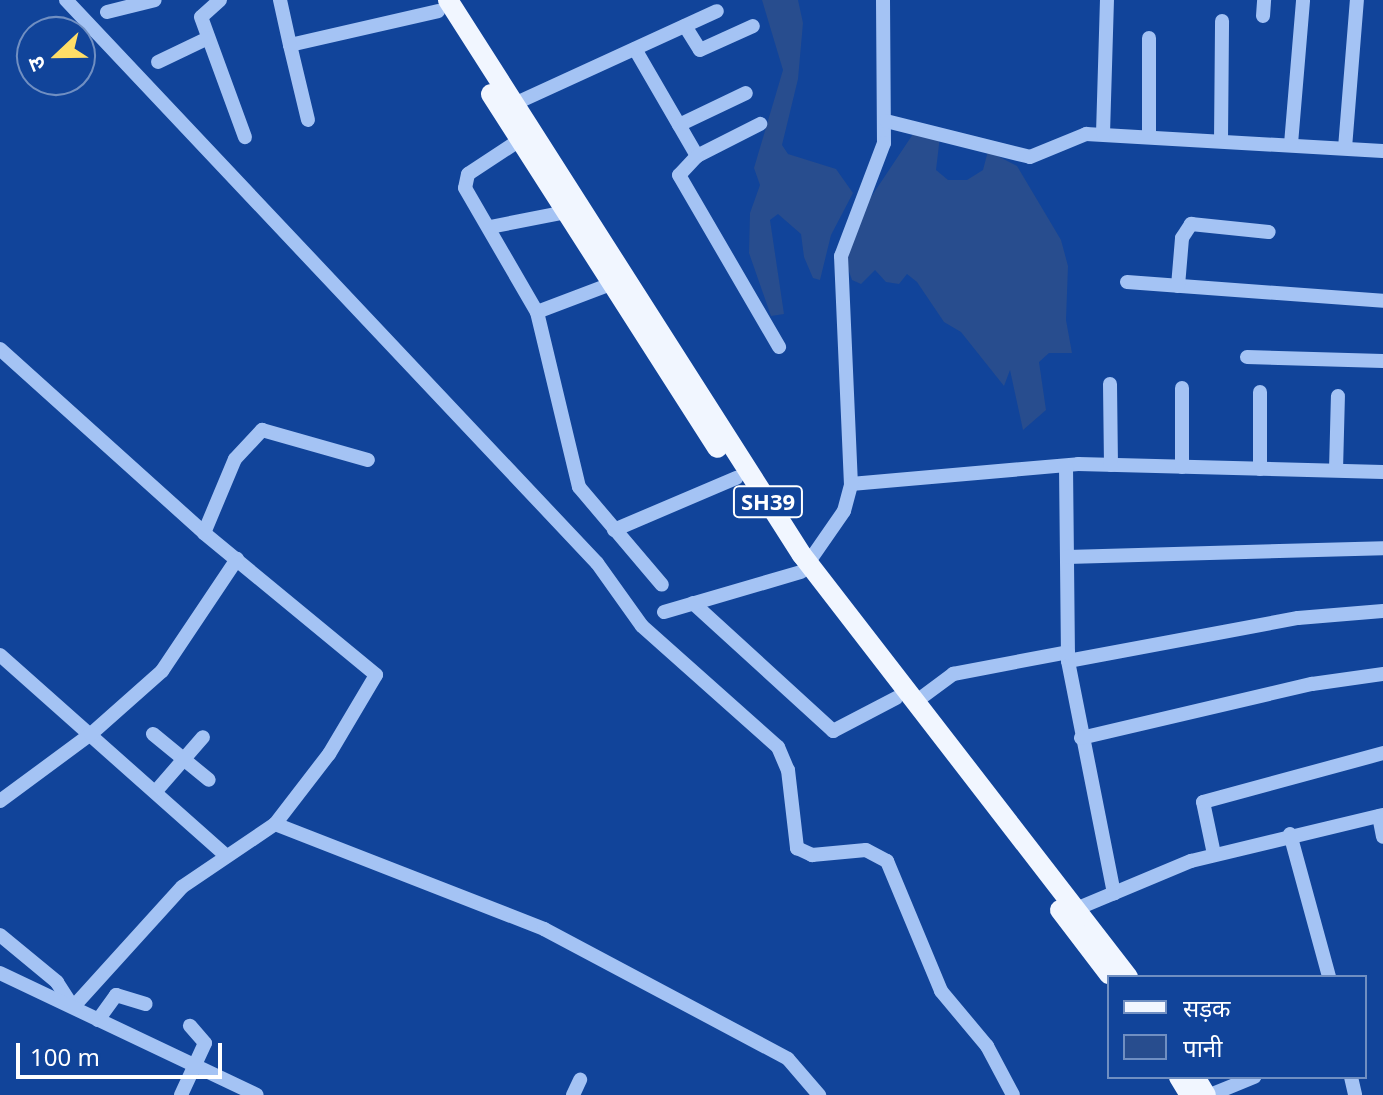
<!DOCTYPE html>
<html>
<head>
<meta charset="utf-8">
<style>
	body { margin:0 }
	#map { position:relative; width:1383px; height:1095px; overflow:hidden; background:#11449a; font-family:"Noto Sans","Noto Sans Devanagari",sans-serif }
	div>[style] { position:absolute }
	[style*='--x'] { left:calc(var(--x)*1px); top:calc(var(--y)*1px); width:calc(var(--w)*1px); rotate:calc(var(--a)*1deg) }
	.water>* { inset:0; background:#284d8e }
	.minor>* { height:14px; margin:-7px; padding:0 7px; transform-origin:7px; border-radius:7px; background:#a4c3f4 }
	.major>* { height:20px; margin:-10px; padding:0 10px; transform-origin:10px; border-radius:10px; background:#f1f6ff }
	span { translate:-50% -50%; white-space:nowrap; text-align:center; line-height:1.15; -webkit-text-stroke:6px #11449a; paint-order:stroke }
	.shield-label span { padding:2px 6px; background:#11449a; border:2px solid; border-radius:6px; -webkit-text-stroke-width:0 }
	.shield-label { font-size:22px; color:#fff; font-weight:700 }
	.legend { position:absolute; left:1107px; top:975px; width:260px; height:104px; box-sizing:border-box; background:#11449a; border:2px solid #708fc2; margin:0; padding:10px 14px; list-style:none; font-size:24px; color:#fff }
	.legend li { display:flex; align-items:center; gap:16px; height:40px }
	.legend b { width:40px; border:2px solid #708fc2 }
	.north { position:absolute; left:16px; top:16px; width:80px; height:80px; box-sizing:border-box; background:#11449a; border:2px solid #708fc2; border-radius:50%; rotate:248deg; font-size:22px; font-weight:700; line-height:32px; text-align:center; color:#fff }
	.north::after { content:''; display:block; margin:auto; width:28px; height:36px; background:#ffde67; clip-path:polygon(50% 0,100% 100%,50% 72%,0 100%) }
	.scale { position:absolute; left:16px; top:1043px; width:206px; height:36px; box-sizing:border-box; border:4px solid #fff; border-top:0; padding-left:10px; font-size:24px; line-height:28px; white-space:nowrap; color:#fff; -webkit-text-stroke:6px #11449a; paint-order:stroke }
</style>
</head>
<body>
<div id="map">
	<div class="water">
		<div style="clip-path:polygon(762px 0,798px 0,803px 23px,798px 79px,782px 145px,788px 154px,836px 169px,853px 193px,831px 235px,820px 280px,813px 278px,804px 257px,801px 234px,778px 214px,770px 220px,784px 314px,771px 316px,749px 253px,750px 213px,760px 185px,754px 168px,783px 70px)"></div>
		<div style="clip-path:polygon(913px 134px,940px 136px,936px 170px,948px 180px,967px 180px,983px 170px,988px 151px,1017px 166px,1061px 240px,1068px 266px,1066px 320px,1072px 353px,1049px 353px,1039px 362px,1046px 410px,1023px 430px,1010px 370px,1004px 386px,961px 332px,944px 322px,917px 282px,907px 274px,899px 284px,886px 282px,875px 270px,861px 284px,852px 280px,847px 266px,851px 227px)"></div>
	</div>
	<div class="minor">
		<div style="--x:66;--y:0;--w:774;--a:46.68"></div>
		<div style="--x:597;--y:563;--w:77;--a:54.5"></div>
		<div style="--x:642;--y:626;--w:182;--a:41.7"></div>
		<div style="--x:778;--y:747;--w:25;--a:67"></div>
		<div style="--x:788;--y:770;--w:79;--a:83.4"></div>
		<div style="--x:797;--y:848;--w:17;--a:25"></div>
		<div style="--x:812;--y:855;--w:54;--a:-5.3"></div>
		<div style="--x:866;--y:850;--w:24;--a:28"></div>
		<div style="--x:887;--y:861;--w:141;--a:67.4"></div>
		<div style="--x:941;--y:991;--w:72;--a:50.1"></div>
		<div style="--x:987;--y:1046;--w:55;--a:62"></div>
		<div style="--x:220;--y:0;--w:25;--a:138"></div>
		<div style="--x:201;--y:17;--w:128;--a:69.9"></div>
		<div style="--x:280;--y:0;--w:46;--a:77.5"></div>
		<div style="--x:290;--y:45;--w:152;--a:-12.9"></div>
		<div style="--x:883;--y:0;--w:143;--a:89.6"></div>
		<div style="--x:884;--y:143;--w:121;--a:110.8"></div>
		<div style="--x:841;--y:256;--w:228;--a:87.5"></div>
		<div style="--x:851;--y:484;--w:228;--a:-5"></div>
		<div style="--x:1078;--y:464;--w:305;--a:1.5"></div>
		<div style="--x:107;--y:12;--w:49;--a:-14"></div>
		<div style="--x:1263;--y:16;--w:16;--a:-86"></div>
		<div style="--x:685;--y:26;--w:28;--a:58"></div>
		<div style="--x:700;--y:50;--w:58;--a:-24.4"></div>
		<div style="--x:1149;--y:38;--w:99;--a:90"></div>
		<div style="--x:290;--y:45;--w:77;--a:76.5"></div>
		<div style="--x:635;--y:49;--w:124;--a:59.9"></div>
		<div style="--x:697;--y:156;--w:71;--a:-26.9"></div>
		<div style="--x:158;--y:62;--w:55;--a:-25.6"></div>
		<div style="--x:514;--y:104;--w:223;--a:-24.6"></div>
		<div style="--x:886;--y:121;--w:148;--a:14"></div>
		<div style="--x:1030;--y:157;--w:61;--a:-22.3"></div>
		<div style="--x:1086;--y:134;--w:297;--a:3.3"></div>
		<div style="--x:679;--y:125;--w:74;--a:-25.5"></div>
		<div style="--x:1103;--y:134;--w:134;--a:-88.3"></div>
		<div style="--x:526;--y:136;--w:69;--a:146.8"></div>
		<div style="--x:468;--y:174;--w:14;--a:102"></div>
		<div style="--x:465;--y:188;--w:143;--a:59.9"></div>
		<div style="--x:537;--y:312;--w:79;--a:-20.7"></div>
		<div style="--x:1221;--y:141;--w:120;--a:-89.5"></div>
		<div style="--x:1291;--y:144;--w:144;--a:-85.2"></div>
		<div style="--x:1345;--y:148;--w:148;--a:-85.4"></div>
		<div style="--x:697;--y:156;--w:26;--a:133"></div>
		<div style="--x:679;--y:175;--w:199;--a:59.8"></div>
		<div style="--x:490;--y:227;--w:77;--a:-11.2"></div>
		<div style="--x:1127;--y:282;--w:257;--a:4.2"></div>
		<div style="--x:1178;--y:286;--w:48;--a:-85.2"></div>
		<div style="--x:1182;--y:238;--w:17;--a:-57"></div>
		<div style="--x:1191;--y:224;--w:78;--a:5.9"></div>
		<div style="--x:537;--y:312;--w:180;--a:76.5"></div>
		<div style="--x:579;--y:487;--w:128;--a:49.7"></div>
		<div style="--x:0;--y:349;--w:275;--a:42"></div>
		<div style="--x:204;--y:533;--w:223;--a:39.5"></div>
		<div style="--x:376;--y:675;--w:92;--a:120.7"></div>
		<div style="--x:329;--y:754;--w:88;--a:127.6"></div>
		<div style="--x:275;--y:824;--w:112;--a:145.9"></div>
		<div style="--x:182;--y:887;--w:162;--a:132.2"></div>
		<div style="--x:73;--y:1007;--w:30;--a:-123"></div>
		<div style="--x:57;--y:982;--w:74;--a:-140.5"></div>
		<div style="--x:1247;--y:357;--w:136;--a:1.7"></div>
		<div style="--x:1110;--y:384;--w:81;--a:89.3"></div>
		<div style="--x:1182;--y:388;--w:79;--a:90"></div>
		<div style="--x:1260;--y:392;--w:77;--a:90"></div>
		<div style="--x:1066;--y:466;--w:195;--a:89.4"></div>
		<div style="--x:1068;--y:661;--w:237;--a:78.8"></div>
		<div style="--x:1336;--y:470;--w:74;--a:-88.5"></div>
		<div style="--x:614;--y:530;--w:133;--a:-23.1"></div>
		<div style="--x:204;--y:533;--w:80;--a:-67.3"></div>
		<div style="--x:235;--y:459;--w:40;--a:-47"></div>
		<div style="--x:262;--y:430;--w:110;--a:15.8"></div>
		<div style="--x:1067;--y:557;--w:316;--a:-1.6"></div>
		<div style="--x:808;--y:563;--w:63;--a:-55.3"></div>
		<div style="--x:844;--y:511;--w:28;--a:-75"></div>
		<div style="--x:693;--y:603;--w:190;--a:42.4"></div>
		<div style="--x:833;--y:731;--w:71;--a:-27.6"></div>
		<div style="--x:664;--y:612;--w:143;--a:-16.3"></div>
		<div style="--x:0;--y:655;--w:302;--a:41.6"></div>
		<div style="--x:1068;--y:661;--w:234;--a:-10.6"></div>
		<div style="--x:1298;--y:618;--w:85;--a:-4.7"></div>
		<div style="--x:914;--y:703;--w:49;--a:-36.6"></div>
		<div style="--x:953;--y:674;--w:117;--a:-10.8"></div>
		<div style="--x:153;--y:734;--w:72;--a:39.4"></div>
		<div style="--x:1081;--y:738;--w:237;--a:-13.2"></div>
		<div style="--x:1312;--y:684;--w:72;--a:-8"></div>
		<div style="--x:157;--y:790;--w:70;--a:-49"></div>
		<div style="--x:0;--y:801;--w:113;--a:-36.4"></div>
		<div style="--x:91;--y:734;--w:95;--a:-41.6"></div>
		<div style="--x:162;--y:671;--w:135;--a:-56.2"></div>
		<div style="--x:1379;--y:816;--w:21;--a:79"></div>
		<div style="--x:275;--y:824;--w:289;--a:21.3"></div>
		<div style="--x:544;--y:929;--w:276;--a:28"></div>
		<div style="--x:788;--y:1059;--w:48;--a:49.3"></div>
		<div style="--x:1290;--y:834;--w:148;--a:74.7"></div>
		<div style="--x:1214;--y:854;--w:53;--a:-101.9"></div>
		<div style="--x:1203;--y:802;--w:187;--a:-15.2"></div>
		<div style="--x:1076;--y:909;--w:125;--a:-22.7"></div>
		<div style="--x:1191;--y:861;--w:197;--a:-13.5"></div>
		<div style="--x:0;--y:973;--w:284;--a:25.4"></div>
		<div style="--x:98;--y:1020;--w:31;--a:-54"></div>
		<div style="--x:116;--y:995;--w:31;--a:17"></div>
		<div style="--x:1351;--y:1077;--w:18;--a:77"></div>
		<div style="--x:181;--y:1095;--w:57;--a:-65.2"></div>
		<div style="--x:205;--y:1043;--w:23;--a:-131"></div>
		<div style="--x:573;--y:1095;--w:17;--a:-65"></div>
		<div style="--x:1210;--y:1095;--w:48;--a:-22.2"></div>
	</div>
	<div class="major">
		<div style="--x:448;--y:0;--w:658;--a:57.47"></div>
		<div style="--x:802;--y:555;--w:533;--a:52.31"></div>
		<div style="--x:491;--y:94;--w:420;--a:57.4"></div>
		<div style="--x:1060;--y:910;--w:81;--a:52.6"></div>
		<div style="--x:1179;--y:1077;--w:21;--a:59"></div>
		<div style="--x:1195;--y:1077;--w:21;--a:59"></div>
	</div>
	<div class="shield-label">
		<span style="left:768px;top:502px">SH39</span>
	</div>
	<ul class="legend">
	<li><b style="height:10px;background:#f1f6ff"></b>सड़क</li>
	<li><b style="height:22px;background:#284d8e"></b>पानी</li>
	</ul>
	<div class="north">उ</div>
	<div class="scale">100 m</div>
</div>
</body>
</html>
